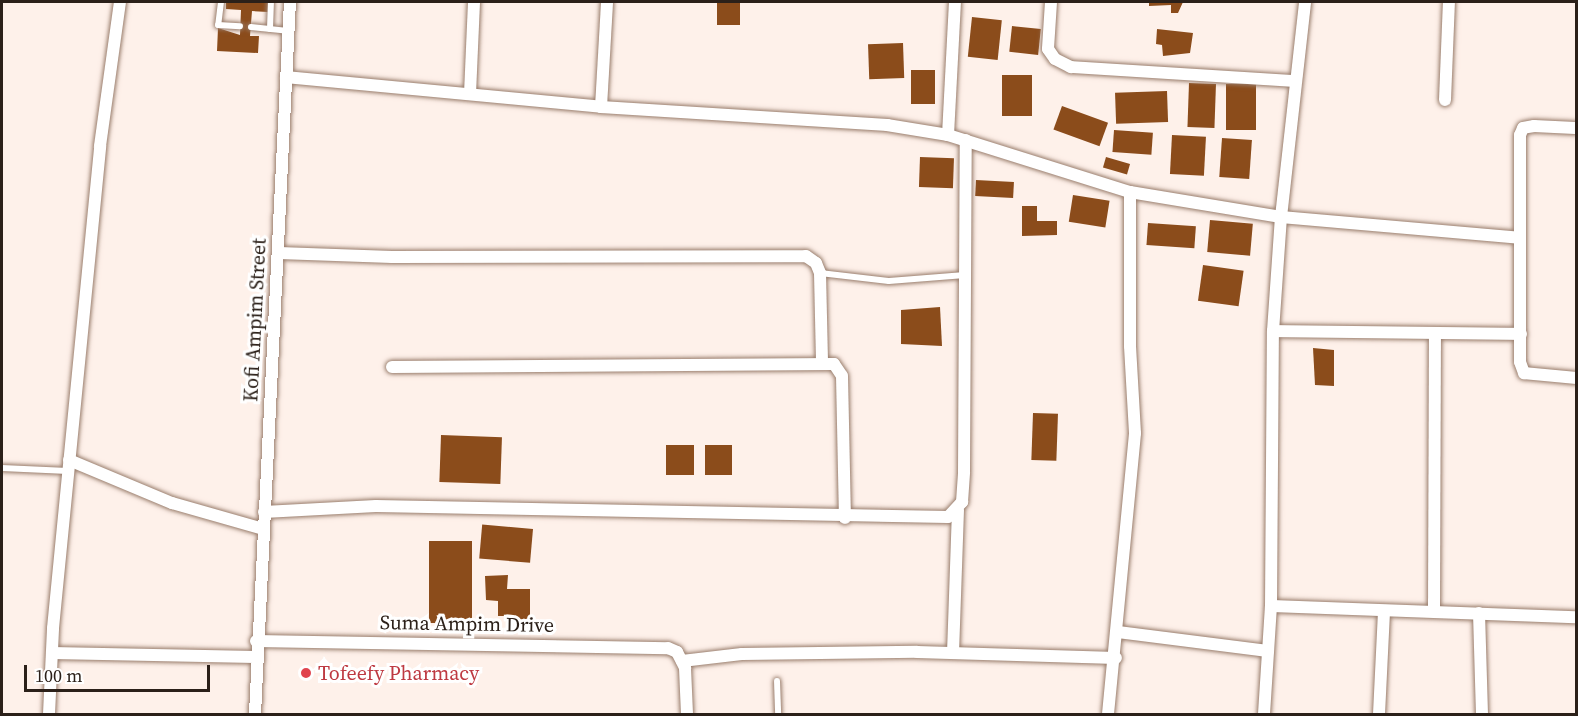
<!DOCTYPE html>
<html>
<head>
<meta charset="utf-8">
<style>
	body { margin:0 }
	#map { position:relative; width:1578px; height:716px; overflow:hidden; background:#fef1ea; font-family:"Source Serif 4",serif }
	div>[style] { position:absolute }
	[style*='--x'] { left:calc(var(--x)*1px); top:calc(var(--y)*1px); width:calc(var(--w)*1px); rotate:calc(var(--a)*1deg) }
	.building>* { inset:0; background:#8b4c1b; transform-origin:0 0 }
	.roads { filter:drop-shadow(0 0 2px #997d6c) drop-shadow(0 0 2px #997d6c) }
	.service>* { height:6px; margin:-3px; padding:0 3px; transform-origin:3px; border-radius:3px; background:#fff }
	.minor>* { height:12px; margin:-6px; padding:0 6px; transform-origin:6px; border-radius:6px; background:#fff }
	.dots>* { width:16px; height:16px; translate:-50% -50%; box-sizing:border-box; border:3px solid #fff; border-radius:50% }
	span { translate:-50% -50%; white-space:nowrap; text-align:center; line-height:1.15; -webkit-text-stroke:6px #fff; paint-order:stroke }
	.street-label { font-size:20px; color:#2b2019 }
	.health-label { font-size:20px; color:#be3a42 }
	.left { translate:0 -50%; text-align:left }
	.frame { position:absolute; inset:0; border:3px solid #2b2019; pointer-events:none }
	.scale { position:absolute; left:24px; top:665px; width:186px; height:27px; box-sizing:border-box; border:3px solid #2b2019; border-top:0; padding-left:8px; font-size:18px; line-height:21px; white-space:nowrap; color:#2b2019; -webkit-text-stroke:4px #fff; paint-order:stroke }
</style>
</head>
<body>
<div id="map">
	<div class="building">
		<div style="clip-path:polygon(226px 2px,268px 2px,268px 12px,252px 11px,250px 36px,259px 36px,258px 53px,217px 51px,218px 28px,240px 35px,241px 10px,226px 9px)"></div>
		<div style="left:717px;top:2px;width:23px;height:23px"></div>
		<div style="clip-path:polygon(1149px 2px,1183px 2px,1178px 13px,1171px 13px,1171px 5px,1149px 6px)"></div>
		<div style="left:972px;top:17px;width:30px;height:40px;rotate:6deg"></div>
		<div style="left:1012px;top:26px;width:29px;height:26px;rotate:6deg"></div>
		<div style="clip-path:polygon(1157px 29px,1193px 33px,1190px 53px,1163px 56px,1162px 45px,1156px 44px)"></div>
		<div style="left:903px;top:43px;width:35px;height:35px;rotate:88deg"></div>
		<div style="left:911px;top:70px;width:24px;height:34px"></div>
		<div style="left:1002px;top:75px;width:30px;height:41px"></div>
		<div style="left:1189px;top:83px;width:27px;height:44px;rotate:2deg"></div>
		<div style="left:1226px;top:84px;width:30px;height:46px"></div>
		<div style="left:1167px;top:91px;width:31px;height:52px;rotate:88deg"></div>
		<div style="left:1062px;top:106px;width:49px;height:25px;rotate:20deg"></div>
		<div style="left:1114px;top:130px;width:39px;height:22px;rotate:4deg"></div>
		<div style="left:1172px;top:135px;width:34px;height:39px;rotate:3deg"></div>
		<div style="left:1222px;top:138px;width:30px;height:39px;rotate:4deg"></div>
		<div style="left:920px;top:157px;width:34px;height:30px;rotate:2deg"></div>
		<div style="left:1106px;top:157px;width:25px;height:11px;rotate:16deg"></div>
		<div style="left:976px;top:180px;width:38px;height:16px;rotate:3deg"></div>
		<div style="left:1073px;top:195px;width:37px;height:27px;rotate:9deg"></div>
		<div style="clip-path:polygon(1022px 206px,1037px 206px,1037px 221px,1057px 221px,1057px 235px,1022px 236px)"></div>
		<div style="left:1210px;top:220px;width:43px;height:32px;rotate:5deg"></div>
		<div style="left:1148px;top:223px;width:48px;height:22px;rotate:4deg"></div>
		<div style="left:1203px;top:265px;width:41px;height:36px;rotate:8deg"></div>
		<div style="clip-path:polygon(940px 307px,942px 346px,901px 344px,901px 310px)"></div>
		<div style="clip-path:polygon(1313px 348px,1334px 350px,1334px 386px,1315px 385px)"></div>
		<div style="left:1033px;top:413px;width:25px;height:47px;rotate:2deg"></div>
		<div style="left:441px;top:435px;width:61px;height:47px;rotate:2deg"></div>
		<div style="left:666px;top:445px;width:28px;height:30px"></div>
		<div style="left:705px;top:445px;width:27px;height:30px"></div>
		<div style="left:533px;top:529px;width:34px;height:51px;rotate:95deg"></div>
		<div style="left:429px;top:541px;width:43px;height:82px"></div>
		<div style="clip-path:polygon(508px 575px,507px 589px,530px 589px,530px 619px,508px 620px,508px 616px,498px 616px,498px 601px,486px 600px,485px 576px)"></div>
	</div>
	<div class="roads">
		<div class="service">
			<div style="--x:221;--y:2;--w:23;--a:97"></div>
			<div style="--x:218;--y:25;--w:22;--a:3"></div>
			<div style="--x:251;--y:27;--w:37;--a:6"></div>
			<div style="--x:270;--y:29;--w:27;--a:-88"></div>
			<div style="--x:820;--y:273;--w:69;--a:6.6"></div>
			<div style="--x:889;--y:281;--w:76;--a:-4.5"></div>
			<div style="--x:2;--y:468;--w:66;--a:2.6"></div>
			<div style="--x:777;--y:681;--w:33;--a:88"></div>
		</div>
		<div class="minor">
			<div style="--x:1051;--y:2;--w:47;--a:93.7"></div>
			<div style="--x:1048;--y:49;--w:12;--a:55"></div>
			<div style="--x:1055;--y:59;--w:18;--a:27"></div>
			<div style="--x:1071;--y:67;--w:223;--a:3.6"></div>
			<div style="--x:286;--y:77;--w:316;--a:5.4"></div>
			<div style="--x:601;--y:107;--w:287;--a:3.6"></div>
			<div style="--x:887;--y:125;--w:62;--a:9.3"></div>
			<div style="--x:948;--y:135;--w:191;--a:17.4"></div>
			<div style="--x:1130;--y:192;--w:153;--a:9.4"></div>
			<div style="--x:1281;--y:217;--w:239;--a:5"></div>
			<div style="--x:470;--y:94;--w:92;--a:-87.5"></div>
			<div style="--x:1445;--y:100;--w:98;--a:-87.7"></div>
			<div style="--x:601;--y:107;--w:105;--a:-86.7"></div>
			<div style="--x:1575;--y:128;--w:41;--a:-177.2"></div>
			<div style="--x:1534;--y:126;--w:11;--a:170"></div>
			<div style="--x:1523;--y:128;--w:8;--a:113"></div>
			<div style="--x:1520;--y:135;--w:227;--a:90"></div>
			<div style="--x:1520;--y:362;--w:12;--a:70"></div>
			<div style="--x:1524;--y:373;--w:52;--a:5.5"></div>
			<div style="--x:948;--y:135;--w:133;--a:-87"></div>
			<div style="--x:279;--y:253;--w:113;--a:2"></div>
			<div style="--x:392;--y:257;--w:414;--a:-0.1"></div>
			<div style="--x:806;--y:256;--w:12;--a:35"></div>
			<div style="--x:816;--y:263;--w:11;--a:68"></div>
			<div style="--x:820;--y:273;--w:91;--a:88.7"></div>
			<div style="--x:1273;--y:331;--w:248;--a:0.7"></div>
			<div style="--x:392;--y:367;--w:442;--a:-0.4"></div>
			<div style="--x:834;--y:364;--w:14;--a:56"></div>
			<div style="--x:842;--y:376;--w:142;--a:88.8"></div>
			<div style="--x:69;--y:460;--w:112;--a:22.7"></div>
			<div style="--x:172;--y:503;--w:95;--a:15.9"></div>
			<div style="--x:264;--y:512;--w:112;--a:-3.1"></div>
			<div style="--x:376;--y:506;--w:572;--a:1.1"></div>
			<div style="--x:948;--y:517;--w:21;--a:-47"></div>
			<div style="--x:962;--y:502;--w:30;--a:-86"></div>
			<div style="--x:964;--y:472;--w:332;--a:-89.7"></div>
			<div style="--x:1271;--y:606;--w:305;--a:2.1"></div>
			<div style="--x:1434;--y:610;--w:276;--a:-89.8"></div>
			<div style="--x:1479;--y:613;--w:101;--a:88.3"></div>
			<div style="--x:1118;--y:632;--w:151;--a:7.2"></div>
			<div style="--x:256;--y:641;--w:412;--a:1"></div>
			<div style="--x:668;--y:648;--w:10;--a:24"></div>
			<div style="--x:677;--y:652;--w:18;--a:63"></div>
			<div style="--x:685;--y:668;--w:46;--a:87.5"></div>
			<div style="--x:52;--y:653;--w:203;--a:1.1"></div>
			<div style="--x:953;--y:653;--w:143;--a:-88"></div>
			<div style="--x:682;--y:661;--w:60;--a:-6.7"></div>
			<div style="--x:742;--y:654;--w:175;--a:-0.7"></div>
			<div style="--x:917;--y:652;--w:199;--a:1.7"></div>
			<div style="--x:49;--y:714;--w:86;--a:-87.3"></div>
			<div style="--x:53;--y:628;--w:484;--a:-84.4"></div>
			<div style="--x:100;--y:146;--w:145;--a:-82.1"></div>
			<div style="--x:255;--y:714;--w:713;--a:-87.19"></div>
			<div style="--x:1108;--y:714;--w:282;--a:-84.5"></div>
			<div style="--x:1135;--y:433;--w:87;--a:-93.3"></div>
			<div style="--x:1130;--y:346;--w:154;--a:-90"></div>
			<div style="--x:1264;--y:714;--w:108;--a:-86.3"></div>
			<div style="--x:1271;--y:606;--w:275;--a:-89.6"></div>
			<div style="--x:1273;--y:331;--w:114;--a:-86"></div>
			<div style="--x:1281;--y:217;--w:216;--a:-83.6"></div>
			<div style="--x:1379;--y:714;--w:103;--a:-87.2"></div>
		</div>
	</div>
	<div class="dots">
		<div style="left:306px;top:673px;background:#e0444e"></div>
	</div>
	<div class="street-label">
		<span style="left:255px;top:320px;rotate:-87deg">Kofi Ampim Street</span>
		<span style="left:467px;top:624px;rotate:1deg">Suma Ampim Drive</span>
	</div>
	<div class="health-label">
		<span class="left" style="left:318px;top:673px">Tofeefy Pharmacy</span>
	</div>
	<div class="frame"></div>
	<div class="scale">100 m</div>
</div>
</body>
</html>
